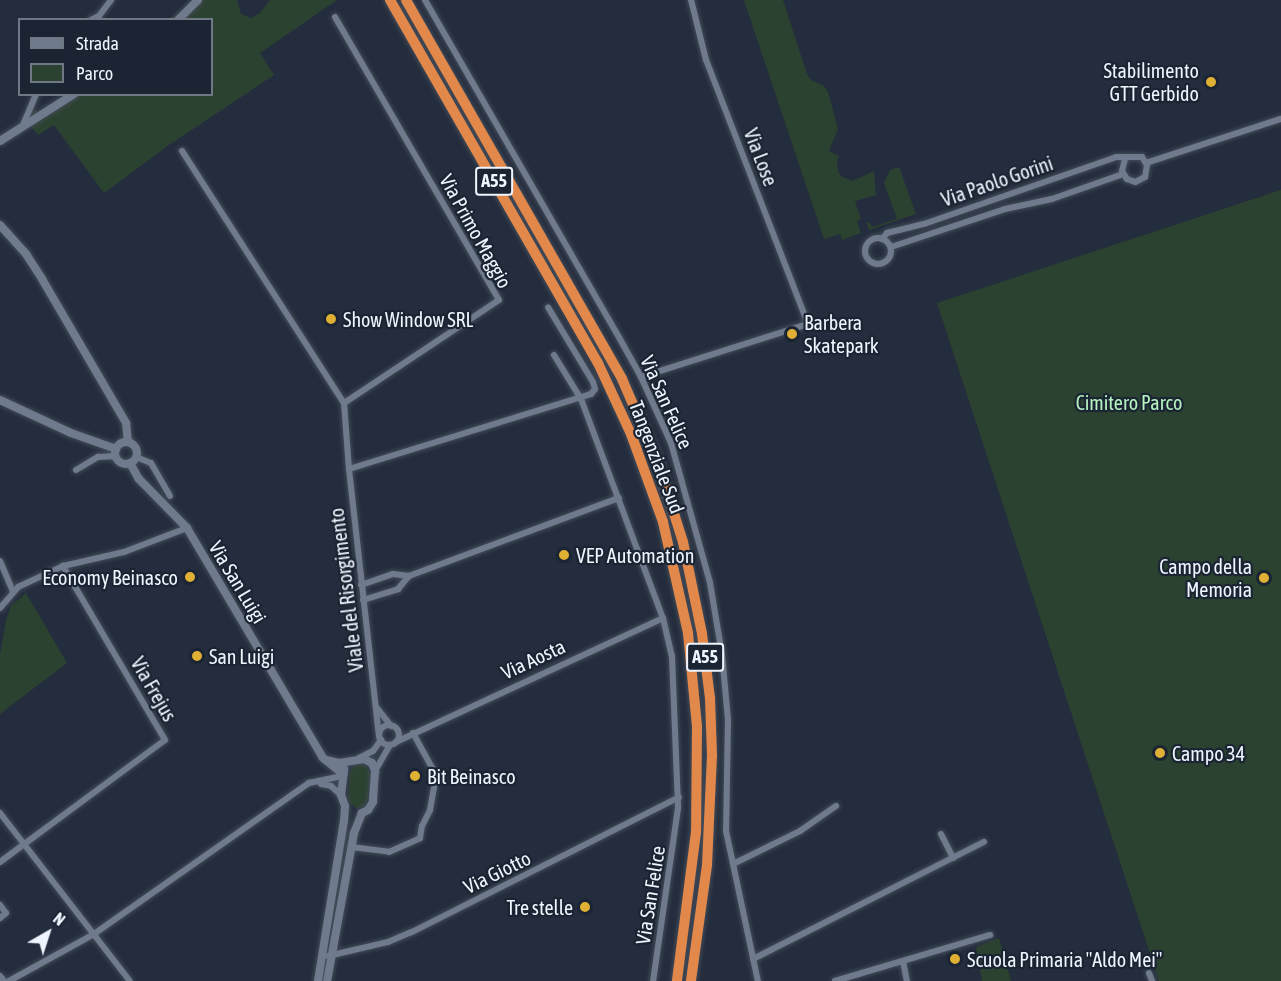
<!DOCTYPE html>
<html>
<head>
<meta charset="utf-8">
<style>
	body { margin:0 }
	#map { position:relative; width:1281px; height:981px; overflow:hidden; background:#242d3d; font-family:"Asap Condensed",sans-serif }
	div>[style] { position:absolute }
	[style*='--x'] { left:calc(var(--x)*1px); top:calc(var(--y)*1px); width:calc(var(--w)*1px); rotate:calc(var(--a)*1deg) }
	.green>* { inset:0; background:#2c4230 }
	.roads { filter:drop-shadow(0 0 2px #434b58) drop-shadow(0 0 2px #434b58) }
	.street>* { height:6px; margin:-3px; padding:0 3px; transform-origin:3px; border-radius:3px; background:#6f7b8d }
	.street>.ring { margin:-3px; padding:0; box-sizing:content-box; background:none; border:6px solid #6f7b8d; border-radius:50% }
	.secondary>* { height:8px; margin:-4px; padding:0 4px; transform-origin:4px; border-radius:4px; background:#6f7b8d }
	.secondary>.ring { margin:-4px; padding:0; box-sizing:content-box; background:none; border:8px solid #6f7b8d; border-radius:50% }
	.highway>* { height:10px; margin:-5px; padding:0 5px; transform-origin:5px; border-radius:5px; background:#e3884b }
	.dots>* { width:16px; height:16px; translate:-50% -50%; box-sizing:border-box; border:3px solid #1a2432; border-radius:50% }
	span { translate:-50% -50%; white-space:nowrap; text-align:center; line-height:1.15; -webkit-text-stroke:4.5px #1a2432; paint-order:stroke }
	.shield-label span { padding:2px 4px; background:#1a2432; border:2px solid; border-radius:4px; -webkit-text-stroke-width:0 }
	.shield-label { font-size:18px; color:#eef5ff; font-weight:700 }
	.poi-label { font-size:20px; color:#eef5ff }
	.right { translate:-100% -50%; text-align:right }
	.left { translate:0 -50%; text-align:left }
	.street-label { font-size:20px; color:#eef5ff }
	.park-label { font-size:20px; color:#b6f3c0 }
	.legend { position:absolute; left:18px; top:18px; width:195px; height:78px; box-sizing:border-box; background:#1a2432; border:2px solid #6f7884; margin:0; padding:8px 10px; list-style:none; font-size:18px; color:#eef5ff }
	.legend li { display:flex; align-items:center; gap:12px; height:30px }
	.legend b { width:30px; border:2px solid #6f7884 }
	.north { position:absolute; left:18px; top:903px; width:60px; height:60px; -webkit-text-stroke:4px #1a2432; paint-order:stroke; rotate:39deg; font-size:16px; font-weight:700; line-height:24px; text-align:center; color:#eef5ff }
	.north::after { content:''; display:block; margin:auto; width:21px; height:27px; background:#eef5ff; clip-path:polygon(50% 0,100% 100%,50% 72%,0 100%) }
</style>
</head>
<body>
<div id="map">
	<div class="green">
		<div style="clip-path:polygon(196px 0,237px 0,241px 14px,251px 18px,260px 13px,270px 0,337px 0,260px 53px,274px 75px,169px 145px,104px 193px,54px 125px,38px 135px,27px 122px,33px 108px,39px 112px,64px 95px,212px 94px,212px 20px,169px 19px)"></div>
		<div style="clip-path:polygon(744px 0,783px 0,807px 74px,811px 80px,824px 86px,828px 92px,838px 129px,829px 151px,839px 156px,837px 161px,838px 172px,842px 177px,853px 181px,874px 171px,876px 195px,855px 201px,861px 219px,857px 221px,861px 233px,842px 240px,840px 234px,824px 239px)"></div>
		<div style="clip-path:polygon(899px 167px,916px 214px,869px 230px,867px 223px,869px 222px,872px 227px,897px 219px,884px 183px,890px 170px)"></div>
		<div style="clip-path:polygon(1281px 190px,1281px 981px,1159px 981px,937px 303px)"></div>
		<div style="clip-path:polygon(26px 593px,67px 663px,0 714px,0 655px,6px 620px,11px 606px)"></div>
		<div style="clip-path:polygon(364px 763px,370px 773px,368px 800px,365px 806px,357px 809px,348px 801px,350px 771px,355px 764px)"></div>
		<div style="clip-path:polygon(999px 938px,1011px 981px,982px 981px,976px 947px)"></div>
	</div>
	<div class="roads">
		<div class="street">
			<div style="--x:425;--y:0;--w:383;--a:60.1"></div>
			<div style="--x:616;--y:332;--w:51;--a:60.9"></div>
			<div style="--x:641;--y:377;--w:72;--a:65.6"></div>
			<div style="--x:671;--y:443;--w:145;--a:74.4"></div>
			<div style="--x:710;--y:583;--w:72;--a:80.4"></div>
			<div style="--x:722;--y:654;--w:66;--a:84.8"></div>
			<div style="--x:728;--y:720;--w:111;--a:91"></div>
			<div style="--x:726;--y:831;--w:153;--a:78"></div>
			<div style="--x:335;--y:17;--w:327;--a:59.9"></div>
			<div style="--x:499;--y:300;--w:186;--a:146.4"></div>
			<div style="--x:91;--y:20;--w:9;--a:-27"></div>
			<div style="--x:99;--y:16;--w:20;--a:-53"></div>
			<div style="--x:23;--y:125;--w:34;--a:-67"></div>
			<div style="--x:182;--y:151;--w:300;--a:57.3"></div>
			<div style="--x:344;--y:403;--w:66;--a:85.7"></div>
			<div style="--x:349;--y:469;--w:268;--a:83.6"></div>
			<div style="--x:1146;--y:163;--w:142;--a:-18.1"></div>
			<div class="ring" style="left:865px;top:238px;width:20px;height:20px"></div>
			<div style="--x:882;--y:239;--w:8;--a:-50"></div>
			<div style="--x:887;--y:233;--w:38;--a:-14"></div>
			<div style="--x:924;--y:224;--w:203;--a:-19.2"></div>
			<div style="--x:1116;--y:157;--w:26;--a:0"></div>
			<div style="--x:1142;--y:157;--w:9;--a:58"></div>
			<div style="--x:1147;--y:165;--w:12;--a:99"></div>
			<div style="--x:1145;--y:177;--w:11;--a:153"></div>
			<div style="--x:1135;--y:182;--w:9;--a:-159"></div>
			<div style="--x:1127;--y:179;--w:9;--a:-122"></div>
			<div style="--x:1122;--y:171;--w:12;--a:-76"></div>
			<div style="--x:891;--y:247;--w:120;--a:-18.4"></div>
			<div style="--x:1005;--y:209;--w:48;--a:-12"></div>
			<div style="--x:1052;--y:199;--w:75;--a:-19.4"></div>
			<div style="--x:554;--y:355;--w:52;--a:58.5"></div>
			<div style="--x:581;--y:399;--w:234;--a:69.5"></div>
			<div style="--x:663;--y:618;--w:39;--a:77"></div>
			<div style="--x:672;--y:656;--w:152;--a:87.7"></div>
			<div style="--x:678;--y:808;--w:175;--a:98.2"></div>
			<div style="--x:641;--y:377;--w:175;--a:-17.6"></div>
			<div style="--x:808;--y:324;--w:283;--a:-111.1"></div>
			<div style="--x:706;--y:60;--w:62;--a:-104"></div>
			<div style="--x:136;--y:457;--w:16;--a:22"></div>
			<div style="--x:151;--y:463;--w:38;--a:60"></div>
			<div style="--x:349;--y:469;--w:253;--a:-17.2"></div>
			<div style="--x:591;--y:394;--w:6;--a:-51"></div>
			<div style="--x:595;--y:389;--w:7;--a:-106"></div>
			<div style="--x:593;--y:382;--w:87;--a:-121"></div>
			<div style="--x:76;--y:470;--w:26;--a:-31"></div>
			<div style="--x:98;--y:457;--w:18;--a:-3"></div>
			<div style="--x:0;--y:561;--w:33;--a:67"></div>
			<div style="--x:361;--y:585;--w:34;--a:-19"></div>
			<div style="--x:393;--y:574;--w:16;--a:7"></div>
			<div style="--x:363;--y:600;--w:37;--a:-17"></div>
			<div style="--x:398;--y:589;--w:17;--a:-50"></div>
			<div style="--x:409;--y:576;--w:224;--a:-20.4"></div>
			<div style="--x:0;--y:608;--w:28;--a:-49"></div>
			<div style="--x:18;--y:587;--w:50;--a:-25"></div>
			<div style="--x:63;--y:566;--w:63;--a:-12.9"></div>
			<div style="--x:124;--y:552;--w:67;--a:-20.9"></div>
			<div style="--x:377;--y:708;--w:23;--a:52"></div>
			<div class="ring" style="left:379px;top:725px;width:14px;height:14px"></div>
			<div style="--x:396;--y:742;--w:294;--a:-24.9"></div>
			<div style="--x:359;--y:758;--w:16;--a:-27"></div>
			<div style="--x:373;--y:751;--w:14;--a:-54"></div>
			<div style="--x:375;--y:771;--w:30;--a:-60"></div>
			<div style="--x:321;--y:784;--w:10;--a:11"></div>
			<div style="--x:331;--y:786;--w:13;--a:42"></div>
			<div style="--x:0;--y:813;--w:212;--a:52.3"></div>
			<div style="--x:941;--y:834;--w:27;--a:63"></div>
			<div style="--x:351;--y:847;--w:38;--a:7"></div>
			<div style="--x:389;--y:852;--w:34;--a:-24"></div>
			<div style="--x:420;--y:838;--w:12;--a:-81"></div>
			<div style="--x:422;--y:826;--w:18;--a:-63"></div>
			<div style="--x:430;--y:810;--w:36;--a:-80"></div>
			<div style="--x:436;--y:775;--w:48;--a:-118.7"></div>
			<div style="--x:0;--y:862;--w:205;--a:-36.5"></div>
			<div style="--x:165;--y:740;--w:202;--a:-120.4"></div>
			<div style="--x:733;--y:864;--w:75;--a:-26.2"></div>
			<div style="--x:800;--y:831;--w:44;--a:-34.8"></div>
			<div style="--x:0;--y:905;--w:10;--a:53"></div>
			<div style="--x:6;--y:913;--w:8;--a:140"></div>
			<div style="--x:328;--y:956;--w:62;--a:-13.1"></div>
			<div style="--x:388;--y:942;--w:26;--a:-23"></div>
			<div style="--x:412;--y:932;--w:299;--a:-26.8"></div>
			<div style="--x:753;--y:959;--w:259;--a:-26.9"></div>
			<div style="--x:903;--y:961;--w:20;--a:79"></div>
			<div style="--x:1149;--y:973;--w:9;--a:69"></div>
			<div style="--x:0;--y:976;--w:6;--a:51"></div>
			<div style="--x:9;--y:981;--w:97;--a:-28.9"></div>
			<div style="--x:94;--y:934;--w:263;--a:-35.1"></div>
			<div style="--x:309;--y:783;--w:35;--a:-12"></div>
			<div style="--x:835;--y:981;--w:162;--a:-16.5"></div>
		</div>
		<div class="secondary">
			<div style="--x:178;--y:20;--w:28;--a:-45"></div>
			<div style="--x:0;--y:141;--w:88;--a:-32.4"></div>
			<div style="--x:0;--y:225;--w:39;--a:48"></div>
			<div style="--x:26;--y:254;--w:30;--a:57"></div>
			<div style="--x:42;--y:279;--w:167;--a:59.7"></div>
			<div style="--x:126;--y:423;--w:19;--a:84"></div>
			<div style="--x:0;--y:400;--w:78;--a:24.9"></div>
			<div style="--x:71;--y:433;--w:48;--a:19.6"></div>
			<div class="ring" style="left:115px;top:442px;width:14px;height:14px"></div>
			<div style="--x:130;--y:463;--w:18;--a:61"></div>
			<div style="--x:139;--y:479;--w:69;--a:45.6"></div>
			<div style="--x:187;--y:528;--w:267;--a:59.4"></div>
			<div style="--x:323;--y:758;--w:26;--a:39"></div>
			<div style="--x:326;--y:760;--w:13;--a:13"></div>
			<div style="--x:339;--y:763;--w:25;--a:-9"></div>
			<div style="--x:364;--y:759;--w:9;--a:27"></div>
			<div style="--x:372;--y:763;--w:9;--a:69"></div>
			<div style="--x:375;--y:771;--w:31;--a:94"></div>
			<div style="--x:373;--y:802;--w:9;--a:122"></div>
			<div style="--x:368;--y:810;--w:7;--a:153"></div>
			<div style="--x:362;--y:813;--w:22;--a:112"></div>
			<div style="--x:354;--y:833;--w:150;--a:100.3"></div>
			<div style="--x:318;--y:981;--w:162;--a:-80.8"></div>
			<div style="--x:344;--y:821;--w:15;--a:-86"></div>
			<div style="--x:345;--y:806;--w:12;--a:-110"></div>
			<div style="--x:341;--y:795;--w:26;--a:-83"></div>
		</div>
		<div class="highway">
			<div style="--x:390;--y:0;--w:418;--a:60.2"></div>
			<div style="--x:598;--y:363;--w:78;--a:65.1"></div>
			<div style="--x:631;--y:434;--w:94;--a:70"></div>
			<div style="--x:663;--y:522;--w:114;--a:77.3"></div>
			<div style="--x:688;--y:633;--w:93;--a:84.5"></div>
			<div style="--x:697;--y:726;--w:106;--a:90.5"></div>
			<div style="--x:696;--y:832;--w:150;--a:97.3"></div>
			<div style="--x:406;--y:0;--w:436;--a:60.3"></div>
			<div style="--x:622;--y:379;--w:88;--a:66.6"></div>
			<div style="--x:657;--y:460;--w:86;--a:72.4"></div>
			<div style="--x:683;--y:542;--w:94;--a:78.3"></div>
			<div style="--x:702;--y:634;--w:64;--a:82.9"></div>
			<div style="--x:710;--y:698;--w:57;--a:88"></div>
			<div style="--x:712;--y:755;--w:110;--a:92.6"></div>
			<div style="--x:707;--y:865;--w:117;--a:97.9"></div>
		</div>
	</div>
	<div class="dots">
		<div style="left:1211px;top:82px;background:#dfb034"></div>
		<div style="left:331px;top:319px;background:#dfb034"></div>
		<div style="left:792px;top:334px;background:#dfb034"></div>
		<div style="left:564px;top:555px;background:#dfb034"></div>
		<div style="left:190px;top:577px;background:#dfb034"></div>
		<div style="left:1264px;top:578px;background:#dfb034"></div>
		<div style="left:197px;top:656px;background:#dfb034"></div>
		<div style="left:1160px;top:753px;background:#dfb034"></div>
		<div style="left:415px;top:776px;background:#dfb034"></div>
		<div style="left:585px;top:907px;background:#dfb034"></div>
		<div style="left:955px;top:959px;background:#dfb034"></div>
	</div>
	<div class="shield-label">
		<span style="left:494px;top:181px">A55</span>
		<span style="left:705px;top:657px">A55</span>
	</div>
	<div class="poi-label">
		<span class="right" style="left:1199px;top:82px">Stabilimento<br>GTT Gerbido</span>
		<span class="left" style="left:343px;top:319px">Show Window SRL</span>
		<span class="left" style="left:804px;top:334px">Barbera<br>Skatepark</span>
		<span class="left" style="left:576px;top:555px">VEP Automation</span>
		<span class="right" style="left:1252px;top:578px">Campo della<br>Memoria</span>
		<span class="right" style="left:178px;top:577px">Economy Beinasco</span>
		<span class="left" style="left:209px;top:656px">San Luigi</span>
		<span class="left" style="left:1172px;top:753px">Campo 34</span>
		<span class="left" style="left:427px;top:776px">Bit Beinasco</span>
		<span class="right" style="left:573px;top:907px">Tre stelle</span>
		<span class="left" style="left:967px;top:959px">Scuola Primaria "Aldo Mei"</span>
	</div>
	<div class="street-label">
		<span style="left:761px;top:157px;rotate:69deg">Via Lose</span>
		<span style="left:997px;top:181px;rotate:-19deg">Via Paolo Gorini</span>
		<span style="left:476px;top:231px;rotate:61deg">Via Primo Maggio</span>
		<span style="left:667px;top:402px;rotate:66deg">Via San Felice</span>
		<span style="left:657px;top:457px;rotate:69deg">Tangenziale Sud</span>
		<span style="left:238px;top:582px;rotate:59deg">Via San Luigi</span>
		<span style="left:346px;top:590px;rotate:-97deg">Viale del Risorgimento</span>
		<span style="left:533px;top:659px;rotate:-25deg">Via Aosta</span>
		<span style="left:154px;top:689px;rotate:60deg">Via Frejus</span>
		<span style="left:497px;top:872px;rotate:-26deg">Via Giotto</span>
		<span style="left:650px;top:895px;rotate:-81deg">Via San Felice</span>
	</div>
	<div class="park-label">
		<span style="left:1129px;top:402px">Cimitero Parco</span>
	</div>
	<ul class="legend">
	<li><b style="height:8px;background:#6f7b8d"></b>Strada</li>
	<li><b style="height:16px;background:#2c4230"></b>Parco</li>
	</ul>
	<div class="north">N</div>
</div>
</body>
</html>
